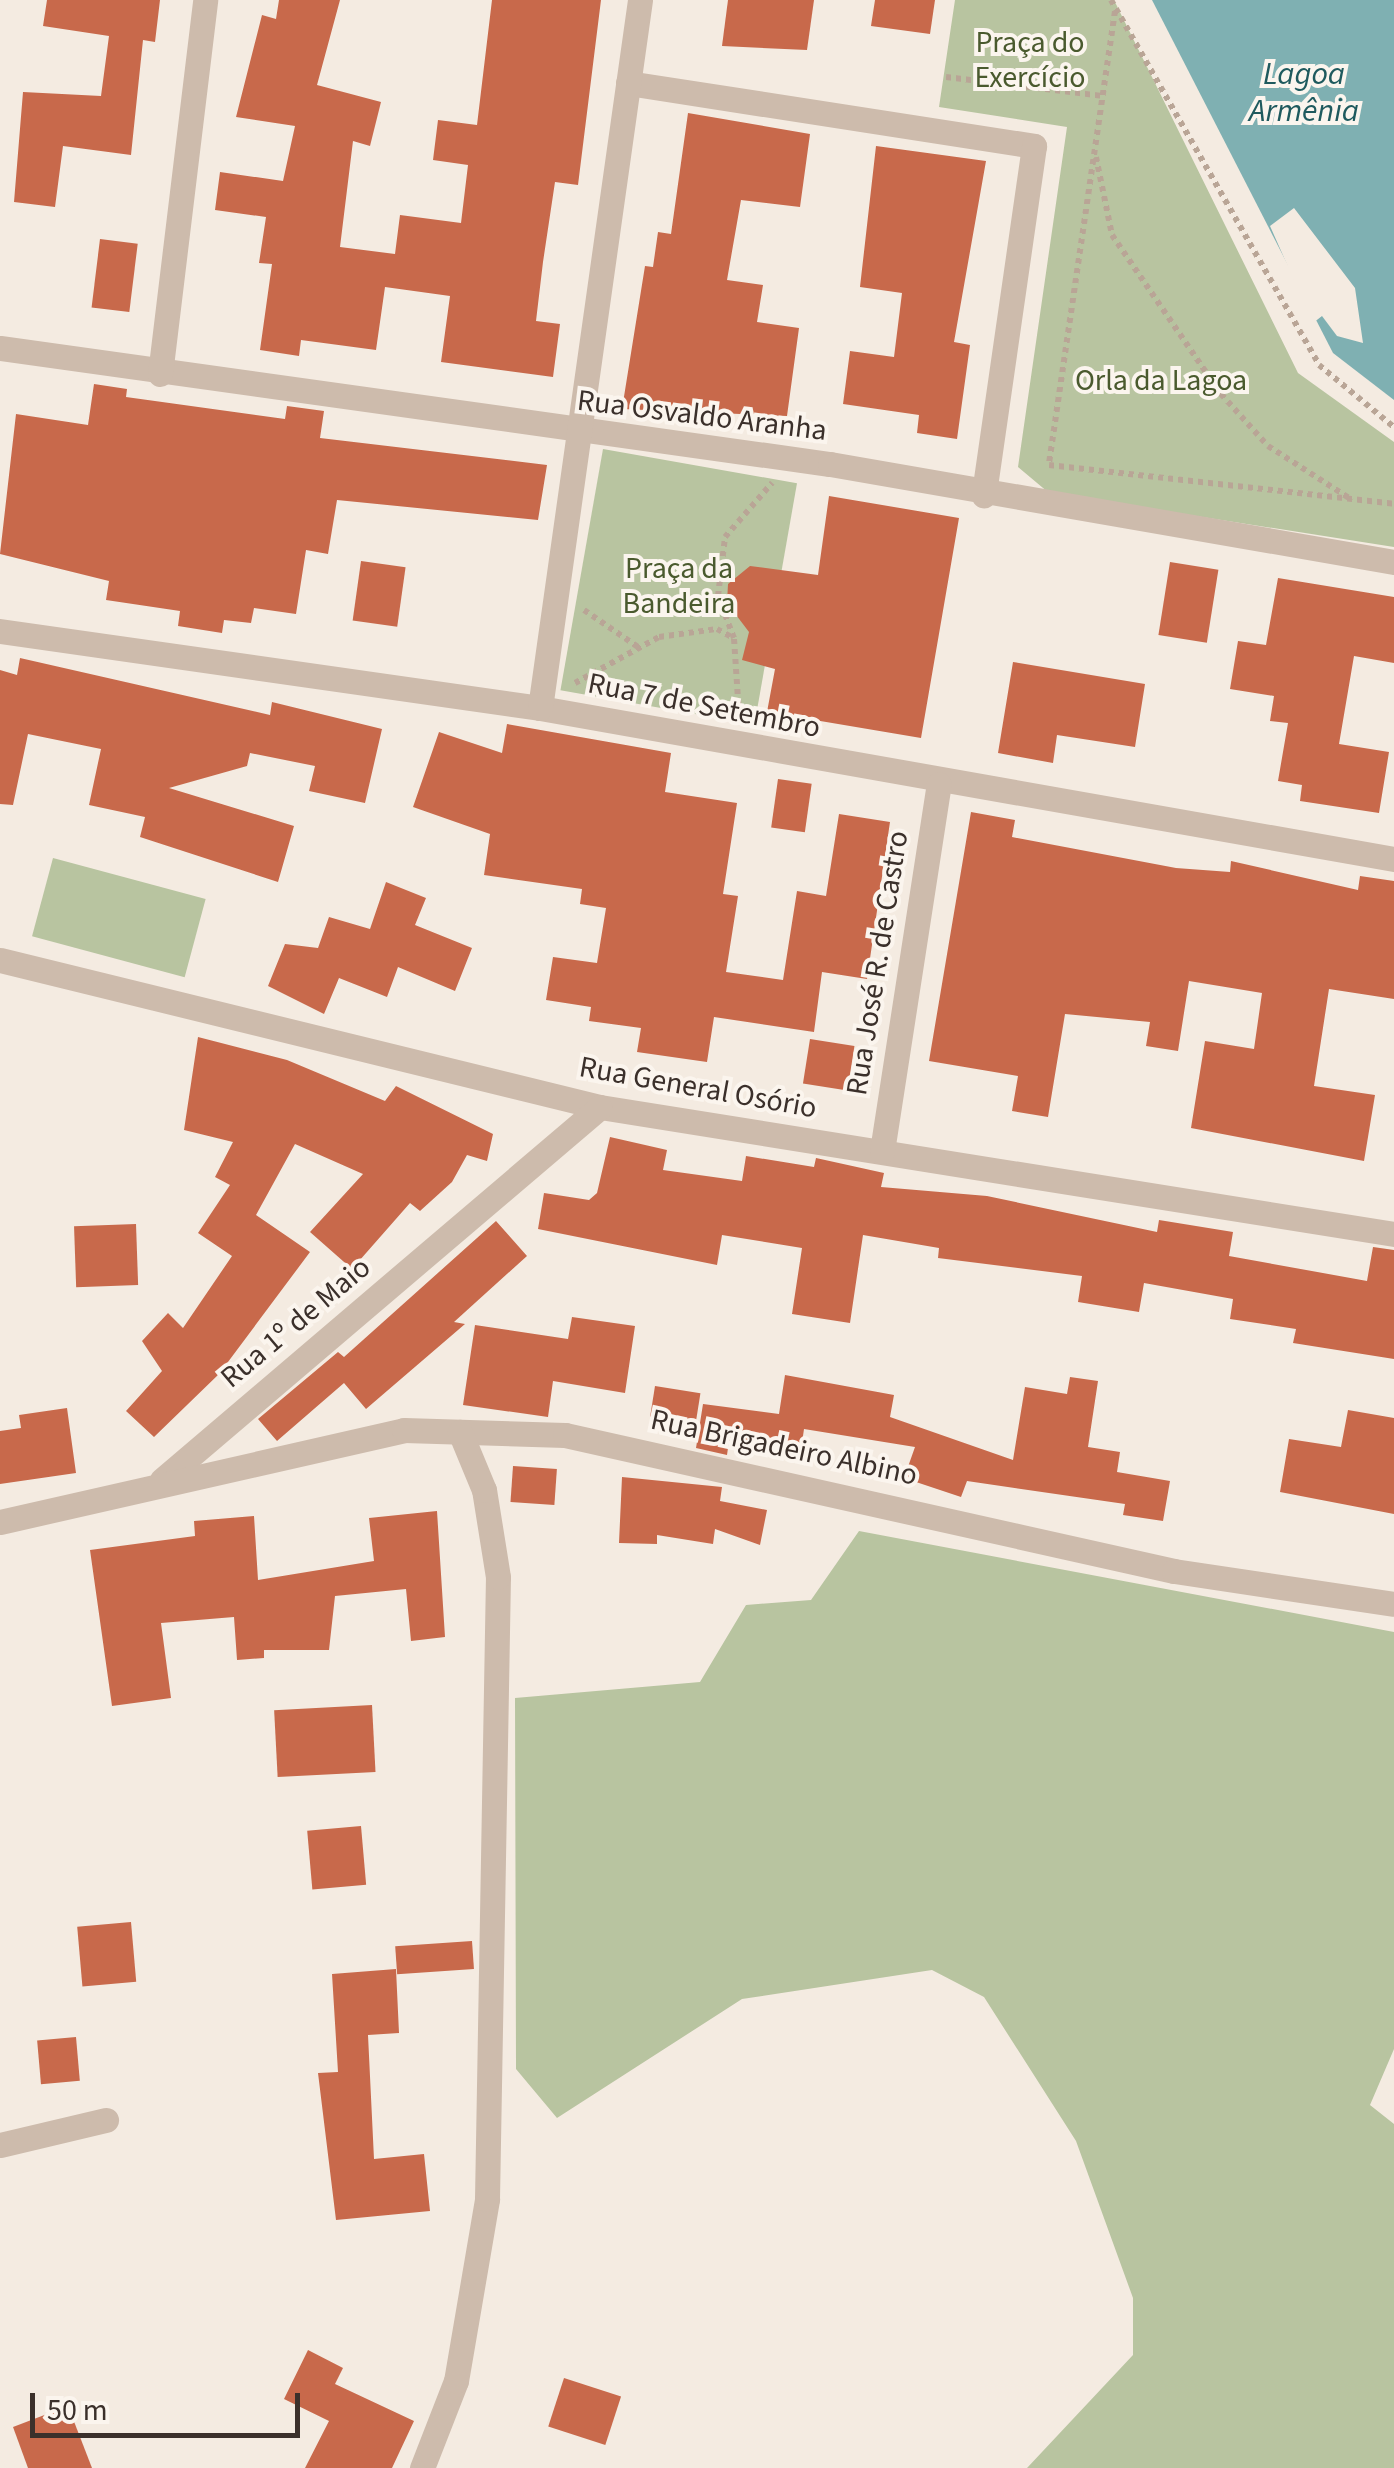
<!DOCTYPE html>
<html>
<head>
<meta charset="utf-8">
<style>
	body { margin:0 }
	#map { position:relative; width:1394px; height:2468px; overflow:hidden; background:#f4ebe1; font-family:"Source Sans 3",sans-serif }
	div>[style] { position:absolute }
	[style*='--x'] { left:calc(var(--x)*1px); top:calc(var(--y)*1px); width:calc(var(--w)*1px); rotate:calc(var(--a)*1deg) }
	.green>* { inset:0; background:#b8c4a0; transform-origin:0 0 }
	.water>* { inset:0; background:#7fb0b2 }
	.pier>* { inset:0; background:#f4ebe1 }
	.building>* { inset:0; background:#c8694b; transform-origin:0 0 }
	.path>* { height:6px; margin-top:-3px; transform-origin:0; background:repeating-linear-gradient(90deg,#b9a596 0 5px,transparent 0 10px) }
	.minor>* { height:25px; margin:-12.5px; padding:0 12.5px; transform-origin:12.5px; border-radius:12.5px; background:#cdbbac }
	span { translate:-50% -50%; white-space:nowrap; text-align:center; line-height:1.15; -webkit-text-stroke:8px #fbf5ee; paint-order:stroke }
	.park-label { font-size:30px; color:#4a5a2e }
	.street-label { font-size:30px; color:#3b302b }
	.water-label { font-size:32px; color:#1f5a5e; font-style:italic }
	.scale { position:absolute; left:30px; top:2393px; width:270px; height:45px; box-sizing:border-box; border:5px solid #3b302b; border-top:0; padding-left:12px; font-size:30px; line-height:35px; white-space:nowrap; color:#3b302b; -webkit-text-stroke:8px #fbf5ee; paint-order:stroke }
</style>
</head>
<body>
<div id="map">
	<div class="green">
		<div style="clip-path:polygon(955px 0,1114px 0,1298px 373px,1394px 442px,1394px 547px,1049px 493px,1018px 467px,1067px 127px,939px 107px)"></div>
		<div style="left:603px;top:449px;width:197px;height:245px;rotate:10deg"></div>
		<div style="left:53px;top:858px;width:158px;height:81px;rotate:15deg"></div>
		<div style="clip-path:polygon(859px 1531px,1394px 1632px,1394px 2049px,1370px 2105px,1394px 2124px,1394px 2468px,1027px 2468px,1133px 2355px,1133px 2298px,1076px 2141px,984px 1997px,932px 1970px,742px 1999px,557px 2118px,516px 2069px,515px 1698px,700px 1682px,746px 1605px,811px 1600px)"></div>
	</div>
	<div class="water">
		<div style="clip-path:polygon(1152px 0,1394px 0,1394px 400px,1333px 353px)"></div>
	</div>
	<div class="pier">
		<div style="clip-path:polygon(1294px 208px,1355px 288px,1363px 343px,1337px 336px,1322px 316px,1313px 323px,1270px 226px)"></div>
	</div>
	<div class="building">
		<div style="clip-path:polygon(47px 0,160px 0,155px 42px,143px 40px,131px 155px,63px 146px,55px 207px,14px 202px,23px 92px,101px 96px,109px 36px,43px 26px)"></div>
		<div style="clip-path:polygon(279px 0,340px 0,317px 85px,381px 102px,370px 146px,353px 141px,340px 247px,395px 254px,400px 215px,461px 223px,468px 165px,433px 160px,438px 120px,477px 125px,492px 0,601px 0,578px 185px,555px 182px,543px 262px,536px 321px,560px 324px,553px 377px,441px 362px,450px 296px,385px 287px,376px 350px,301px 340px,299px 356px,260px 350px,272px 264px,259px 263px,266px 217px,215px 210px,220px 172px,283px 181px,295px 126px,236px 117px,262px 15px,276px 19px)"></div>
		<div style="clip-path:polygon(728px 0,814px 0,807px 50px,722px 46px)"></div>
		<div style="clip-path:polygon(875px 0,935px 0,930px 34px,871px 26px)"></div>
		<div style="clip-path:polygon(688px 113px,810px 134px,800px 207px,741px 200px,727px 280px,763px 285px,757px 322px,799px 328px,787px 416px,622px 409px,645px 266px,653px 267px,658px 232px,671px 234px)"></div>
		<div style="clip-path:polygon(876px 146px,986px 161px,954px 342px,970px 345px,957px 439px,917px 433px,919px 415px,843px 404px,850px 351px,894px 357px,902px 293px,860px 287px)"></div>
		<div style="left:100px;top:239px;width:38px;height:69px;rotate:7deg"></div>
		<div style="clip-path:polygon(94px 384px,127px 389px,126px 397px,285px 419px,287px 406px,324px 411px,320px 438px,547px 465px,538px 520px,337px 500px,328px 554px,306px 550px,296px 614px,254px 608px,251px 623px,224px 620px,222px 633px,178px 626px,180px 611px,106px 600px,109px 581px,0 554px,16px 414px,88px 425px)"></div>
		<div style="clip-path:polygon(829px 496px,959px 518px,921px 738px,767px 712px,775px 669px,742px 660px,749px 632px,727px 603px,728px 584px,750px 566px,818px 575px)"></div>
		<div style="left:361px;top:561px;width:45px;height:60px;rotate:8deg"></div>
		<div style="left:1170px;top:562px;width:49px;height:74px;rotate:9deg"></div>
		<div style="clip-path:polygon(1278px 578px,1394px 597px,1394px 663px,1354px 656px,1339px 744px,1389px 752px,1379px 813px,1300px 801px,1302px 785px,1278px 781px,1288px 723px,1270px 721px,1274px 696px,1230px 689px,1238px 641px,1266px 645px)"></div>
		<div style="clip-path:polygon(20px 658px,270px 715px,272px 702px,382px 729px,365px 803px,309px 791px,315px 766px,250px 753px,247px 766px,169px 788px,294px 826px,278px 882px,140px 837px,145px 817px,89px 805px,101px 749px,28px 734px,13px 805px,0 804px,0 670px,17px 675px)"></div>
		<div style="clip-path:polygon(1013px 662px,1145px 684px,1135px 747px,1057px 735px,1053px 763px,998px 753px)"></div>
		<div style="clip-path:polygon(507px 724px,671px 753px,665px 792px,737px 803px,723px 894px,738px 896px,726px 972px,783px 980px,797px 891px,826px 896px,839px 814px,890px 822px,867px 979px,822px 972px,814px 1032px,714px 1017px,707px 1062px,637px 1052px,641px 1028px,589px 1021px,591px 1007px,546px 1000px,553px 957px,597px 963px,606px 908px,580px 904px,582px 889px,484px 875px,490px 834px,413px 807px,439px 732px,502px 753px)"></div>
		<div style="left:778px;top:779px;width:34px;height:49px;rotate:8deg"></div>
		<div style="clip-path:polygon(971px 812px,1015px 820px,1012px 837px,1176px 868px,1230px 872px,1231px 861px,1358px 890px,1360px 876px,1394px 881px,1394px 999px,1329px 989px,1314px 1086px,1375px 1095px,1364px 1161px,1191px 1128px,1205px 1041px,1254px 1049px,1262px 993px,1189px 981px,1178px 1051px,1146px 1046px,1150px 1022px,1065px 1014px,1048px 1117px,1012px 1111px,1018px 1076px,929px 1061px)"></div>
		<div style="clip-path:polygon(386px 882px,426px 898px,415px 925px,472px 948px,455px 991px,398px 967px,387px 997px,339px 978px,324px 1014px,268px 986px,285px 944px,318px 948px,329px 917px,370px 929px)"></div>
		<div style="clip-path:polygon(198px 1037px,287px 1060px,385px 1101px,396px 1086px,493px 1134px,487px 1161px,467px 1155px,452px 1182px,420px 1211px,410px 1203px,352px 1269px,310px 1232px,363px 1174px,295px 1144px,256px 1215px,310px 1252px,219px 1374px,154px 1437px,126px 1411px,162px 1371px,142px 1341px,168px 1313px,183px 1328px,232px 1256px,198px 1233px,230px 1185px,215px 1177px,233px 1142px,184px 1130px)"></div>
		<div style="left:810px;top:1039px;width:45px;height:45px;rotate:9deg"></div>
		<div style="clip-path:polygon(610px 1137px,667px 1150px,663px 1170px,742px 1181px,746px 1156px,814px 1167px,816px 1158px,884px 1173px,881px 1187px,987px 1196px,1157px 1232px,1159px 1220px,1233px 1232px,1229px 1256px,1367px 1281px,1373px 1247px,1394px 1250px,1394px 1359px,1293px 1343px,1296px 1329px,1230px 1319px,1233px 1299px,1144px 1283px,1139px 1312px,1078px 1302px,1082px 1276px,938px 1258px,939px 1248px,863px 1235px,850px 1323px,792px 1314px,802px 1248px,722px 1235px,717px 1265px,538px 1229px,544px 1193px,589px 1200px,597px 1193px)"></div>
		<div style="clip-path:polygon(496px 1221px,527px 1256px,454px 1322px,465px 1324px,366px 1409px,344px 1383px,277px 1441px,258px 1419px,338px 1352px,344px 1357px)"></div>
		<div style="left:136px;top:1224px;width:61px;height:62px;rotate:88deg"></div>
		<div style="clip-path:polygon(572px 1317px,635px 1326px,625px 1393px,553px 1381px,548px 1417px,463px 1405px,475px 1325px,568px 1339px)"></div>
		<div style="clip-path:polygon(785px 1375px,894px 1395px,890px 1417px,1013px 1460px,1025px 1387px,1067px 1394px,1070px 1377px,1098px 1381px,1088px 1447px,1120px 1452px,1117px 1472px,1170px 1481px,1163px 1521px,1123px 1515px,1125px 1504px,967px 1481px,961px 1497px,904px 1478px,915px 1447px,804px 1429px,801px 1450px,741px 1441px,729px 1441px,727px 1455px,696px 1448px,703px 1404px,779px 1414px)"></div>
		<div style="left:655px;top:1386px;width:46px;height:31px;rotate:9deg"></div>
		<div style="clip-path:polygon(67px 1408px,76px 1473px,0 1484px,0 1431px,21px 1428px,19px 1415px)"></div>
		<div style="clip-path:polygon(1348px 1410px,1394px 1418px,1394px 1514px,1280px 1492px,1289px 1439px,1341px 1447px)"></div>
		<div style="left:513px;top:1466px;width:44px;height:36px;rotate:4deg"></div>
		<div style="clip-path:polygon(622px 1477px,722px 1487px,720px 1501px,767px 1510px,760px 1545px,715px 1529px,713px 1544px,657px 1535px,657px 1544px,619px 1543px)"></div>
		<div style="clip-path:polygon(437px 1511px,445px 1637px,411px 1641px,406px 1589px,335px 1596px,329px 1650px,264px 1650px,264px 1658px,237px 1660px,234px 1617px,161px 1623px,171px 1698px,112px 1706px,90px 1550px,195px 1536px,194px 1521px,254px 1516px,258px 1580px,374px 1561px,369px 1518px)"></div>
		<div style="left:372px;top:1705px;width:67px;height:98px;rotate:87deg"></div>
		<div style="left:361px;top:1826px;width:59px;height:54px;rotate:85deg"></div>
		<div style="left:131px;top:1922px;width:60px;height:54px;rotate:85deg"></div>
		<div style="left:472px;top:1941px;width:28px;height:77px;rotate:86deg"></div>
		<div style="clip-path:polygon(396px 1969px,399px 2033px,368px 2035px,374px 2159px,424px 2154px,430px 2211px,336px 2220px,318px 2073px,338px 2072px,332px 1974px)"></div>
		<div style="left:76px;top:2037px;width:44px;height:39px;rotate:85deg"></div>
		<div style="clip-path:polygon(308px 2350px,343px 2368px,335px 2384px,414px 2421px,392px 2468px,305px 2468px,329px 2421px,284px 2399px)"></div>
		<div style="left:564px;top:2378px;width:60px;height:51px;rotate:18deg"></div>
		<div style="clip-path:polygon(68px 2406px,92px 2468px,28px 2468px,13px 2427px)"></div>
	</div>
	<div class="path">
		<div style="--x:1111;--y:0;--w:420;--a:60.3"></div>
		<div style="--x:1319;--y:365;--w:97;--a:39.6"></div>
		<div style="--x:1115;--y:11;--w:459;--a:98.3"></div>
		<div style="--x:1049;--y:465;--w:347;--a:6.4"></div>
		<div style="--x:946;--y:77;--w:157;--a:6.9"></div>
		<div style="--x:1096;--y:157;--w:80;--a:78.4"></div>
		<div style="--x:1112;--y:235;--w:193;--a:55.6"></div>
		<div style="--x:1221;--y:394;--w:70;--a:47.9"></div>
		<div style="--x:1268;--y:446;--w:100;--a:32.7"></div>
		<div style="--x:584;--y:610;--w:69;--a:34.4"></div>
		<div style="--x:575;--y:683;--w:96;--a:-28.7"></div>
		<div style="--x:659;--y:637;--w:59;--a:-7.9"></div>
		<div style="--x:717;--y:629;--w:18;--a:29"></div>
		<div style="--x:739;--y:714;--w:76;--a:-93.8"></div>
		<div style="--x:734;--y:638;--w:45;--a:-110.9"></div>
		<div style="--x:718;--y:596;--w:59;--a:-83.2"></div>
		<div style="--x:725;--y:537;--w:72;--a:-49"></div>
	</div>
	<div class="minor">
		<div style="--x:628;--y:83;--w:411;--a:8.8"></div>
		<div style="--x:1034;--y:146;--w:353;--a:98.2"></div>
		<div style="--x:0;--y:348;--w:838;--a:7.96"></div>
		<div style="--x:830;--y:464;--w:572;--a:9.86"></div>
		<div style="--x:160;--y:374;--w:377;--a:-83.1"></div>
		<div style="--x:0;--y:631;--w:545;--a:8.12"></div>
		<div style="--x:540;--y:708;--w:867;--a:10.03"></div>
		<div style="--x:540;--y:708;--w:715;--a:-81.96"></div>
		<div style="--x:0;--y:960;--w:618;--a:13.77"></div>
		<div style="--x:600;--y:1107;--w:804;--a:9.09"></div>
		<div style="--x:882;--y:1151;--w:371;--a:-81.2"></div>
		<div style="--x:162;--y:1480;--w:575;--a:-40.42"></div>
		<div style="--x:0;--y:1522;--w:414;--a:-12.8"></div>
		<div style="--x:404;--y:1430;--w:161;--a:1.8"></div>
		<div style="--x:565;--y:1435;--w:624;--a:12.59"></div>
		<div style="--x:1174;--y:1571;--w:222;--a:8.5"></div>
		<div style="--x:0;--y:2145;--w:109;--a:-13.3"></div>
		<div style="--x:422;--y:2468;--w:93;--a:-68.7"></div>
		<div style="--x:456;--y:2381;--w:185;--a:-80.3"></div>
		<div style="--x:487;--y:2199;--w:622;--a:-88.99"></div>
		<div style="--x:498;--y:1577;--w:88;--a:-99.1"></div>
		<div style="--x:484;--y:1490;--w:63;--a:-112.5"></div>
	</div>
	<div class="park-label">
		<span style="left:1030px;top:60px">Praça do<br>Exercício</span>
		<span style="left:1161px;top:381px">Orla da Lagoa</span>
		<span style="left:679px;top:586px">Praça da<br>Bandeira</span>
	</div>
	<div class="street-label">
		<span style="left:702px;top:416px;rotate:7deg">Rua Osvaldo Aranha</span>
		<span style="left:704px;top:706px;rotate:11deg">Rua 7 de Setembro</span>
		<span style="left:878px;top:963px;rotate:-81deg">Rua José R. de Castro</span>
		<span style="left:698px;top:1088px;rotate:10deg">Rua General Osório</span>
		<span style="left:296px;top:1323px;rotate:-40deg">Rua 1º de Maio</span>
		<span style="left:784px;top:1448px;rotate:12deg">Rua Brigadeiro Albino</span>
	</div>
	<div class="water-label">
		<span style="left:1304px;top:93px">Lagoa<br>Armênia</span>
	</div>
	<div class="scale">50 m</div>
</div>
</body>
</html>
